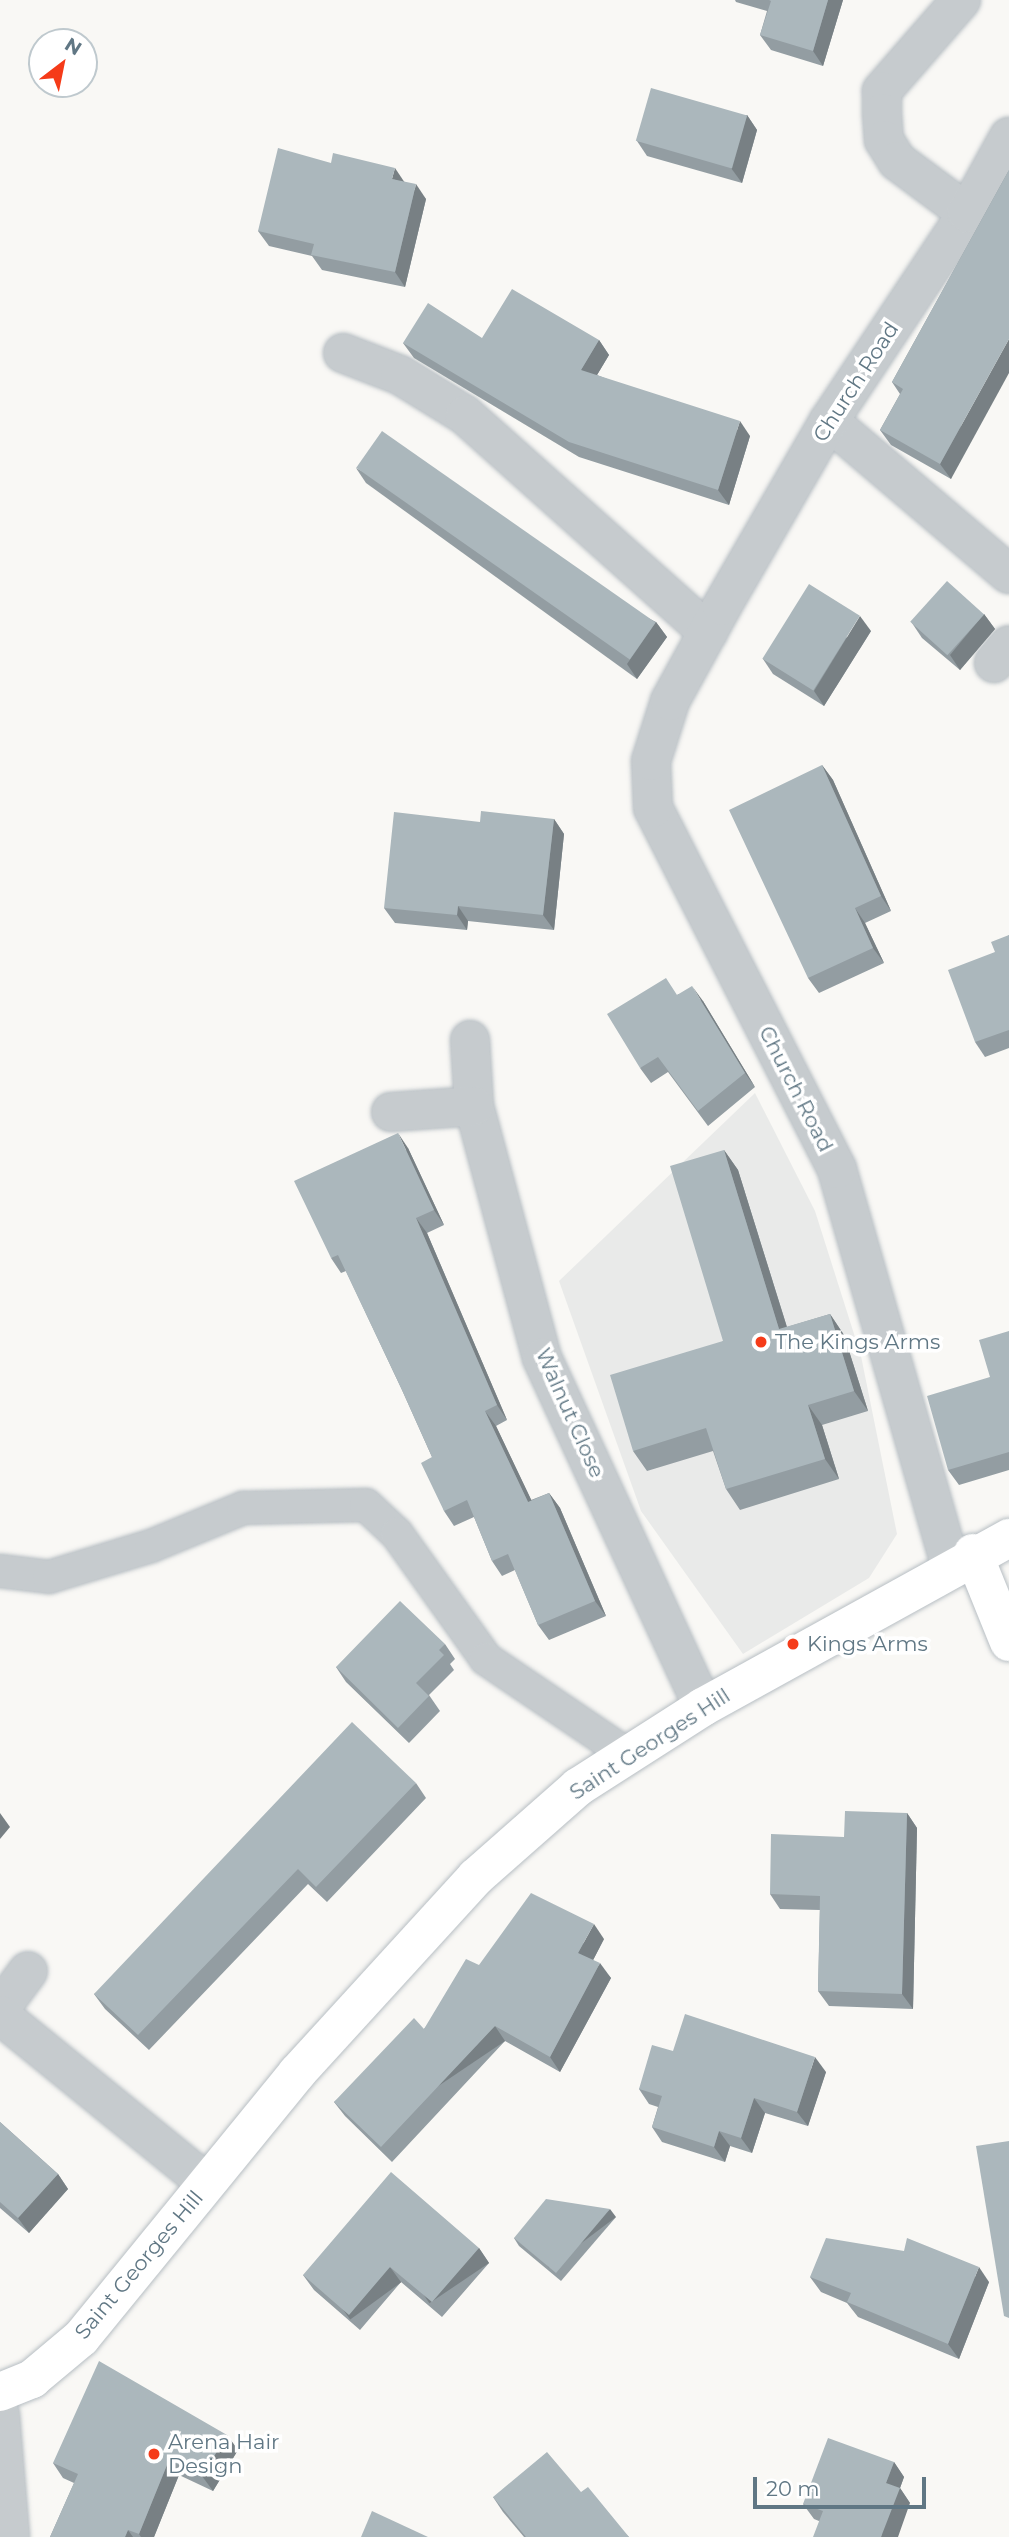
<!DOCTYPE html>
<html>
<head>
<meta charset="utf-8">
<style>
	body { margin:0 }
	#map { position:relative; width:1009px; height:2537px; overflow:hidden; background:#f9f8f5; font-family:Montserrat,sans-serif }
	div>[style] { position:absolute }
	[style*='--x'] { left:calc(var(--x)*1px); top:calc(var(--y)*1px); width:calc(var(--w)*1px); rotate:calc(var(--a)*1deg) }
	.built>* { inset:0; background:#e9eae9 }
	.roads { filter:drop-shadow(0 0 2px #b7bec3) drop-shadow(0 0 2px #b7bec3) }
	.lane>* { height:32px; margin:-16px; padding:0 16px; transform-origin:16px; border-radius:16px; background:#c6cbce }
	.street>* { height:38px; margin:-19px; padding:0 19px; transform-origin:19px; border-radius:19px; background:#c6cbce }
	.secondary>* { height:38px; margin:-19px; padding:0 19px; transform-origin:19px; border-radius:19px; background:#fff }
	.wall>* { inset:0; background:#939da2 }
	.shaded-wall>* { inset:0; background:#788084; transform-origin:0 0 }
	.building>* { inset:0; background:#abb7bc; transform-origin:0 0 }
	.dots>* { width:19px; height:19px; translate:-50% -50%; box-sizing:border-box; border:4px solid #fff; border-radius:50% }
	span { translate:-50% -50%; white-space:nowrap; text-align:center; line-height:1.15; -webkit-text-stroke:7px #fff; paint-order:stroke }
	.street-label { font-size:21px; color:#607784 }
	.poi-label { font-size:21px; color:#607784 }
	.left { translate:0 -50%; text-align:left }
	.north { position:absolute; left:28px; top:28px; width:70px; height:70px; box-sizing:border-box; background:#fff; border:2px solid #bfc9ce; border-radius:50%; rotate:32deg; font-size:19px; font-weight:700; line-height:28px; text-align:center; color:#607784 }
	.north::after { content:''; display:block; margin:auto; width:24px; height:32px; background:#f53b19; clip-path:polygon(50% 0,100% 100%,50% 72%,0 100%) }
	.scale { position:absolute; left:753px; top:2477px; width:173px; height:32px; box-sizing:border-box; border:4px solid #607784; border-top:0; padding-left:9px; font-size:21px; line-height:24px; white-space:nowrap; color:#607784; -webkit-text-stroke:5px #fff; paint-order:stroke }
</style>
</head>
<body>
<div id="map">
	<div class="built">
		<div style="clip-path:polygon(755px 1093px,815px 1211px,861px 1356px,897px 1534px,869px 1578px,743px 1654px,641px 1511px,559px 1281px)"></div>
	</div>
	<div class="roads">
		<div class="lane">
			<div style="--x:0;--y:1571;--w:49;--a:7"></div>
			<div style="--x:49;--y:1577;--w:107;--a:-16.9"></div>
			<div style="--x:151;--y:1546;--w:100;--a:-22.4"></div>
			<div style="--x:243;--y:1508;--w:123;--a:-1.4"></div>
			<div style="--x:366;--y:1505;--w:42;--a:43.1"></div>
			<div style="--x:397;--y:1534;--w:153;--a:54.5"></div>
			<div style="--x:486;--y:1659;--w:171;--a:34.1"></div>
		</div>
		<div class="street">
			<div style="--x:961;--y:0;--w:121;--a:131"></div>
			<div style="--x:882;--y:91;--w:22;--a:90"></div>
			<div style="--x:882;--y:113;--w:27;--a:86"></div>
			<div style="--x:884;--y:140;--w:25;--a:58"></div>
			<div style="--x:897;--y:161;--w:87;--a:36.6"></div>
			<div style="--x:343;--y:353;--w:61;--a:21.1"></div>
			<div style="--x:400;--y:375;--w:76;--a:31.6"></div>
			<div style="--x:465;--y:415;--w:326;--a:41.8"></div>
			<div style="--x:829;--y:421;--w:236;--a:40.4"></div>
			<div style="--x:994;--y:663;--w:23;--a:-50"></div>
			<div style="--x:470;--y:1040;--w:66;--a:86.5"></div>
			<div style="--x:474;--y:1106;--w:261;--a:74.9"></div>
			<div style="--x:542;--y:1358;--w:384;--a:65.2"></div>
			<div style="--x:391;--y:1112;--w:83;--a:-4.1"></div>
			<div style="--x:951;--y:1567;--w:414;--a:-106"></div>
			<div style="--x:837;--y:1169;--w:405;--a:-117"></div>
			<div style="--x:653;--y:808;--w:47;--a:-92.4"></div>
			<div style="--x:651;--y:761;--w:63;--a:-72.4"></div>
			<div style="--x:670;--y:701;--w:108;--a:-61.3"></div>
			<div style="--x:722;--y:606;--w:214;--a:-60"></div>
			<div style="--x:829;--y:421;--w:250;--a:-56.4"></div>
			<div style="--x:967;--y:213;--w:87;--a:-61.1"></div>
			<div style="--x:0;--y:2009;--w:47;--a:-53.6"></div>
			<div style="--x:0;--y:2015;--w:267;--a:39.1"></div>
			<div style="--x:0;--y:2415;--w:122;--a:85.3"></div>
		</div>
		<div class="secondary">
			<div style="--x:973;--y:1553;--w:96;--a:68"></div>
			<div style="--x:0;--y:2392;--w:35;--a:-22"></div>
			<div style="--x:32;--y:2379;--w:64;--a:-39.9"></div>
			<div style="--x:81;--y:2338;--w:342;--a:-50.8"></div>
			<div style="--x:297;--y:2073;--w:265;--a:-47.6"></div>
			<div style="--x:476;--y:1877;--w:136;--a:-41.4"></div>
			<div style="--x:578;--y:1787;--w:148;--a:-32.6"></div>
			<div style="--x:703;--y:1707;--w:350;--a:-28.9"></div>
		</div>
	</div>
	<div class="wall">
		<div style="clip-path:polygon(735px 0,843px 0,823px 66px,771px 50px,760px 35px,767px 11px,736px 2px)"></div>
		<div style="clip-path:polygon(747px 115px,757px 130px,742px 183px,647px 156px,637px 141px)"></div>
		<div style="clip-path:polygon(331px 163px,405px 182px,426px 199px,405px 287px,322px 270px,312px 256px,269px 246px,258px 231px)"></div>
		<div style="clip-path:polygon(1009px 170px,951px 479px,891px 445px,880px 430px,900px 394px,892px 382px)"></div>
		<div style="clip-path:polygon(482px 338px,599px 340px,609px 355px,597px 375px,750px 436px,729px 505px,579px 457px,414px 358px,403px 343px)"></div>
		<div style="clip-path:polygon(356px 468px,656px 622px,667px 637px,637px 679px,366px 483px)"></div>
		<div style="clip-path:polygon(984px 614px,995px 629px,960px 670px,922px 638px,912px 623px)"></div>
		<div style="clip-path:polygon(871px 631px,824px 706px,773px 674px,763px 659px)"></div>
		<div style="clip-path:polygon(822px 765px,833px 780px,891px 911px,865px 923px,884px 963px,819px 993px,808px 978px)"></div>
		<div style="clip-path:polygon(554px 819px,564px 834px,554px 930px,468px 921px,467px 930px,395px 923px,384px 908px,480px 822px)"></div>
		<div style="clip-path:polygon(1009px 935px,1009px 1048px,985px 1057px,975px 1042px,995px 952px)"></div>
		<div style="clip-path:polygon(678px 994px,703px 1001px,755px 1087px,708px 1126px,668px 1072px,651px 1083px,640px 1068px)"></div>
		<div style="clip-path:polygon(408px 1148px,444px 1225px,427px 1233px,507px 1420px,496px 1426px,531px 1500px,549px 1493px,560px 1508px,606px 1616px,549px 1640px,538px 1625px,515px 1570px,502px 1576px,492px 1561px,474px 1517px,454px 1526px,444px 1511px,432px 1457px,402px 1390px,346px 1271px,341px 1273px,331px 1258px)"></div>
		<div style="clip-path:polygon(724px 1150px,738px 1170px,787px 1327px,830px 1314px,844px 1335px,868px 1411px,822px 1425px,839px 1479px,740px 1510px,726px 1489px,713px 1451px,647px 1471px,633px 1451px,723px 1341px)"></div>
		<div style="clip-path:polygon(1009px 1331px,1009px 1470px,959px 1485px,948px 1470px,990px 1377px)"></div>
		<div style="clip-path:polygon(445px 1644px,455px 1659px,450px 1664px,454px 1670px,429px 1695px,440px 1711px,409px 1743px,346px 1682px,336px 1667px)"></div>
		<div style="clip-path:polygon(416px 1783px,426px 1798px,327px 1902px,308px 1884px,149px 2050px,105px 2009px,94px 1994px)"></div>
		<div style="clip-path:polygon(907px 1813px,917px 1828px,913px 2009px,829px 2006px,818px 1991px,820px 1910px,780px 1909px,770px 1894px,844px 1837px)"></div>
		<div style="clip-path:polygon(604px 1939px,593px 1960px,611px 1978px,560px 2072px,505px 2041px,392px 2162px,345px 2116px,334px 2102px,424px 2029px,479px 1965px)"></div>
		<div style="clip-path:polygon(673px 2051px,826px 2072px,808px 2126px,765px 2113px,752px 2153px,730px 2146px,725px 2162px,662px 2142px,652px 2127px,658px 2107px,649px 2104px,639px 2089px)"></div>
		<div style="clip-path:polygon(0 2122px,58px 2174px,68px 2189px,29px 2233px,0 2208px)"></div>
		<div style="clip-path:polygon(616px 2217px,561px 2281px,519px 2246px,514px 2238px)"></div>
		<div style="clip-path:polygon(479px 2248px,489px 2263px,442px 2317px,401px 2282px,360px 2330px,314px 2290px,303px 2275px)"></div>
		<div style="clip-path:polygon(904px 2251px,989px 2282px,959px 2359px,858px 2317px,847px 2303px,821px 2292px,810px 2277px)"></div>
		<div style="clip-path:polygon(227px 2435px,238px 2450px,213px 2491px,179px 2475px,154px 2537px,50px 2537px,74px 2483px,63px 2478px,53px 2463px)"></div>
		<div style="clip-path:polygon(894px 2462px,904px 2477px,900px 2488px,910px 2503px,819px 2521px,814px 2519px,803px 2504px)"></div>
		<div style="clip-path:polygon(581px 2492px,629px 2537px,524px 2537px,503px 2512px,493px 2497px)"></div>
	</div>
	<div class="shaded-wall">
		<div style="clip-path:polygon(828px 0,843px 0,823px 66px,813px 51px)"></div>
		<div style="clip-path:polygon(747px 115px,757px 130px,742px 183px,731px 168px)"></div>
		<div style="clip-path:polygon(395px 168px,405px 183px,392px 179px)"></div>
		<div style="clip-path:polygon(416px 184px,426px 199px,405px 287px,395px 272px)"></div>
		<div style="clip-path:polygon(1009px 339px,1009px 373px,951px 479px,940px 464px)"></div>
		<div style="clip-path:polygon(599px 340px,609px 355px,591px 385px,581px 370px)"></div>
		<div style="clip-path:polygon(740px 421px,750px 436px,729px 505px,718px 490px)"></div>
		<div style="clip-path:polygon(984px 614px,995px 629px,960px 670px,950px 655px)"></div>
		<div style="clip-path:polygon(860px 616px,871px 631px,824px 706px,814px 691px)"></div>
		<div style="clip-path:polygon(656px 622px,667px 637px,637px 679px,627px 664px)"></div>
		<div style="clip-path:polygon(822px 765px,833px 780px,891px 911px,881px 896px)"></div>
		<div style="clip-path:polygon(554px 819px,564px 834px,554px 930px,543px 915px)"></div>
		<div style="clip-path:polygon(458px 906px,468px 921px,467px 930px,457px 915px)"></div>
		<div style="clip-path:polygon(855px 908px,865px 923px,884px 963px,873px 948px)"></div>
		<div style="clip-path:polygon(692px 986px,703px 1001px,755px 1087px,745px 1073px)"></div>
		<div style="clip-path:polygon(398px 1133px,408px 1148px,444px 1225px,434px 1210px)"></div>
		<div style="clip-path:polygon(724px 1150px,738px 1170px,794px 1350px,779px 1329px)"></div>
		<div style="clip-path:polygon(416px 1218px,427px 1233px,507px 1420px,497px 1405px)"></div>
		<div style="clip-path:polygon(830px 1314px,844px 1335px,868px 1411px,854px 1391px)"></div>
		<div style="clip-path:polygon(808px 1405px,822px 1425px,839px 1479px,825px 1459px)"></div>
		<div style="clip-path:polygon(485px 1411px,496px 1426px,539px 1516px,528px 1502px)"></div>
		<div style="clip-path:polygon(549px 1493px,560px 1508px,606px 1616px,595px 1601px)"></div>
		<div style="clip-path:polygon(0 1813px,10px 1827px,0 1839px)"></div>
		<div style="clip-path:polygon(907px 1813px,917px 1828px,913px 2009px,902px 1994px)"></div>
		<div style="clip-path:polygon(594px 1924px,604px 1939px,589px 1968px,578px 1953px)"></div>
		<div style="clip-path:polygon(600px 1963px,611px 1978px,560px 2072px,550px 2057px)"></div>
		<div style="left:495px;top:2026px;width:18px;height:166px;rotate:56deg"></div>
		<div style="clip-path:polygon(815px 2057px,826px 2072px,808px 2126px,797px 2112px)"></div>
		<div style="clip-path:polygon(754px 2098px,765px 2113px,752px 2153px,741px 2138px)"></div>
		<div style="clip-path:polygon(719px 2131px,730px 2146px,725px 2162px,714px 2147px)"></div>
		<div style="clip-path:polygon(58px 2174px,68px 2189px,29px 2233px,18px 2218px)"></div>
		<div style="left:610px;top:2209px;width:10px;height:84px;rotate:53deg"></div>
		<div style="left:479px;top:2248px;width:18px;height:72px;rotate:56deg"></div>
		<div style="left:390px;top:2267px;width:19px;height:63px;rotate:54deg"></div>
		<div style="clip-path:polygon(979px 2267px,989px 2282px,959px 2359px,948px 2344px)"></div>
		<div style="clip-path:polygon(227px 2435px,238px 2450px,213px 2491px,202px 2476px)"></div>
		<div style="clip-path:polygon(169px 2460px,179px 2475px,154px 2537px,141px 2537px,139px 2534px)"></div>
		<div style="clip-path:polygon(894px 2462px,904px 2477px,900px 2488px,910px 2503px,898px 2537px,881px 2537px,886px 2483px)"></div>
		<div style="clip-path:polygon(128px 2530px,133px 2537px,125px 2537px)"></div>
	</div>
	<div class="building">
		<div style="clip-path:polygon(769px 0,828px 0,813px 51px,760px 35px,771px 1px)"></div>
		<div style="left:651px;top:88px;width:100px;height:55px;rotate:16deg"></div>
		<div style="clip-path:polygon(278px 148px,331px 163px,333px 153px,395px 168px,392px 179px,416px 184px,395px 272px,311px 255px,314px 244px,258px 231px)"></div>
		<div style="clip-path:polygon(1009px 170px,1009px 339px,940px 464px,880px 430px,903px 389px,892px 382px)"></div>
		<div style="clip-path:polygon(512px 289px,599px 340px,581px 370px,740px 421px,718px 490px,569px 442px,403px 343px,428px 303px,482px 338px)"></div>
		<div style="left:382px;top:431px;width:334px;height:45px;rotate:35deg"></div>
		<div style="left:947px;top:581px;width:50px;height:55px;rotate:42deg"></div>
		<div style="left:809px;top:584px;width:60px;height:88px;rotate:32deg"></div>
		<div style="clip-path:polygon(822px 765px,881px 896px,855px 908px,873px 948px,808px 978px,729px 810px)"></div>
		<div style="clip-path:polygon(481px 811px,554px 819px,543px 915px,458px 906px,457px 915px,384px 908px,394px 812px,480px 822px)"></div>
		<div style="clip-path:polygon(1009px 935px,1009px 1030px,975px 1042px,948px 970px,995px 952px,991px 942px)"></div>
		<div style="clip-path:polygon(666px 978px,677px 995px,692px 986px,745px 1073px,698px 1111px,658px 1057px,640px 1068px,607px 1014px)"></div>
		<div style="clip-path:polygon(398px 1133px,434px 1210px,416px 1218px,497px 1405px,485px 1411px,528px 1502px,549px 1493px,595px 1601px,538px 1625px,508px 1554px,492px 1561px,467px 1500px,444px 1511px,421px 1463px,432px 1457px,402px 1390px,338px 1255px,331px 1258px,294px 1181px)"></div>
		<div style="clip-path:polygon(724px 1150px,779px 1329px,830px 1314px,854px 1391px,808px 1405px,825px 1459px,726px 1489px,706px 1428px,633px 1451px,610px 1375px,723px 1341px,670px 1166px)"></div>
		<div style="clip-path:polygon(1009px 1331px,1009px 1452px,948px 1470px,927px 1396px,990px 1377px,979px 1340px)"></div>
		<div style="clip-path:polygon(400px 1601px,445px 1644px,439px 1650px,444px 1655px,416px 1683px,429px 1696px,398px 1728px,336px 1667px)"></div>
		<div style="clip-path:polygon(352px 1722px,416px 1783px,316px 1887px,298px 1869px,138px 2035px,94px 1994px)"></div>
		<div style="clip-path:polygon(845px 1811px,907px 1813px,902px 1994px,818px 1991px,820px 1896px,770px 1894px,771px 1834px,844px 1837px)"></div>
		<div style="clip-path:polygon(531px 1893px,594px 1924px,578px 1953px,600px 1963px,550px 2057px,495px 2026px,381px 2147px,334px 2102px,414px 2018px,424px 2029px,466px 1959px,479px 1965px)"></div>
		<div style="clip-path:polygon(685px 2014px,815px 2057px,797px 2112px,754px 2098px,741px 2138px,719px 2131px,714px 2147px,652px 2127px,662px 2096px,639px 2089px,652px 2045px,673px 2051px)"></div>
		<div style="clip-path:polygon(0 2122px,58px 2174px,18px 2218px,0 2202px)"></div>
		<div style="clip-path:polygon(1009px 2141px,1009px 2318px,1004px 2316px,976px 2146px)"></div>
		<div style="clip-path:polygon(391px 2172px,479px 2248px,432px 2302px,390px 2267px,349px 2315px,303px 2275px)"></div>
		<div style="clip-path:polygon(546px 2199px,610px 2209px,556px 2273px,514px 2238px)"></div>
		<div style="clip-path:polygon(826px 2238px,904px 2251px,907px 2238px,979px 2267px,948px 2344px,847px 2302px,851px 2293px,810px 2277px)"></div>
		<div style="clip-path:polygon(99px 2361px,227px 2435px,202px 2476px,169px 2460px,139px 2534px,128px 2530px,125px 2537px,50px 2537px,78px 2474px,53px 2463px)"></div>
		<div style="clip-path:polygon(828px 2438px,894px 2462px,886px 2483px,900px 2488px,881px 2537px,813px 2537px,823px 2511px,803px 2504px)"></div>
		<div style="clip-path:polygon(547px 2452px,581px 2492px,588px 2487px,629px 2537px,526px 2537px,493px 2497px)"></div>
		<div style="clip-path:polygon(372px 2511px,428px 2537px,361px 2537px)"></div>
	</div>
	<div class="dots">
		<div style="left:761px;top:1342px;background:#f53b19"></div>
		<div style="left:793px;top:1644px;background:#f53b19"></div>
		<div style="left:154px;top:2454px;background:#f53b19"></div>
	</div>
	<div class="street-label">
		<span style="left:856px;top:382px;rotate:-57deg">Church Road</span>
		<span style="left:796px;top:1089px;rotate:63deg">Church Road</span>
		<span style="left:570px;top:1413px;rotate:66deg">Walnut Close</span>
		<span style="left:650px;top:1744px;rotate:-33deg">Saint Georges Hill</span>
		<span style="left:139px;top:2265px;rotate:-50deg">Saint Georges Hill</span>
	</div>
	<div class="poi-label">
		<span class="left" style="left:775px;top:1342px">The Kings Arms</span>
		<span class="left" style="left:807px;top:1644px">Kings Arms</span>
		<span class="left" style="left:168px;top:2454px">Arena Hair<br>Design</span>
	</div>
	<div class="north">N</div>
	<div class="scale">20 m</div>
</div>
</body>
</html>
